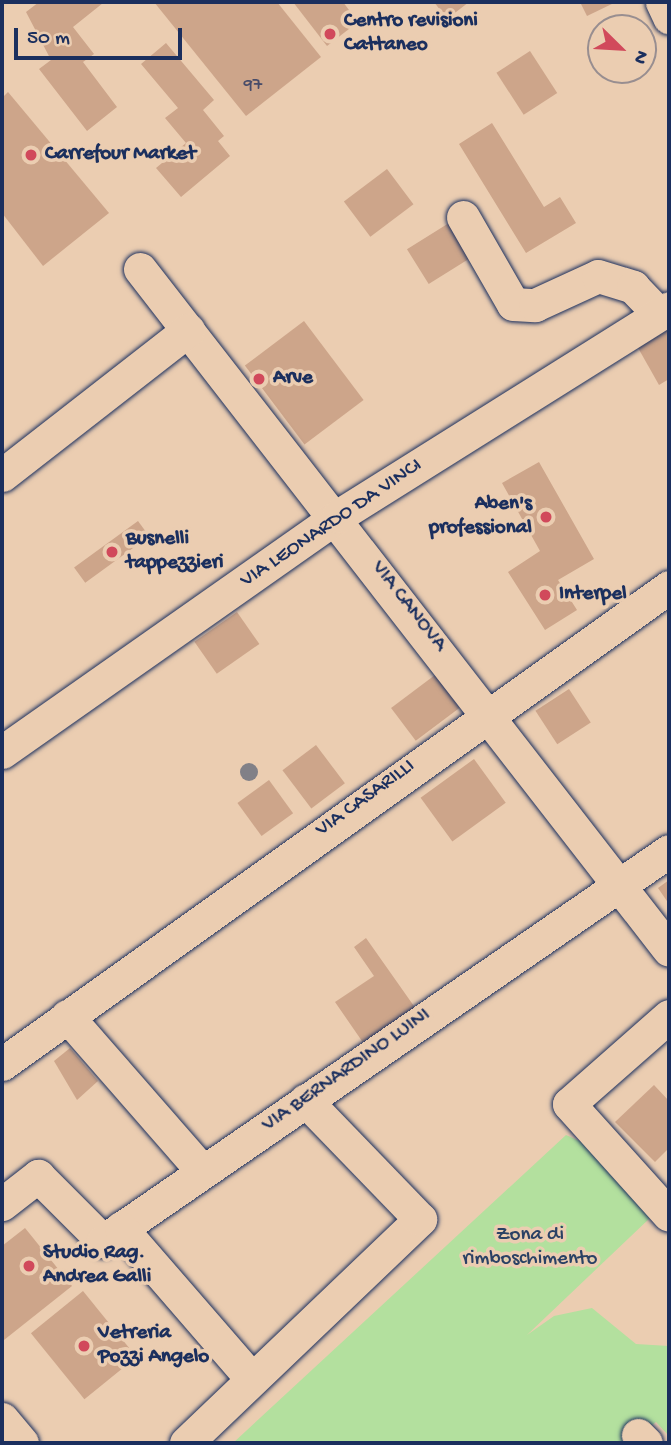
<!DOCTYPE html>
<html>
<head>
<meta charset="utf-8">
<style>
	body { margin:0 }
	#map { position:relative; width:671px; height:1445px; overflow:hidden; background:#ebcdb1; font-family:"Gochi Hand",sans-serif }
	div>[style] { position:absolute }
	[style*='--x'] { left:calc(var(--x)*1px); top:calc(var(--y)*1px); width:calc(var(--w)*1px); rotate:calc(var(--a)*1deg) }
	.green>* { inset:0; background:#b3e09e }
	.building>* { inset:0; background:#cda58a; transform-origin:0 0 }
	.roads { filter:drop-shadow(0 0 2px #1b2f5e) drop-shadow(0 0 2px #1b2f5e) }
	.minor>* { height:33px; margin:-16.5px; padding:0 16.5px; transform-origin:16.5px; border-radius:16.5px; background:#ebcdb1 }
	.trees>* { width:18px; height:18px; margin:-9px; border-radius:50%; background:#818087 }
	.dots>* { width:19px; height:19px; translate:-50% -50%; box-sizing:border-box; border:4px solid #ebcdb1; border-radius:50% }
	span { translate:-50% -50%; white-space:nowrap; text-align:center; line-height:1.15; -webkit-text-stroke:7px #ebcdb1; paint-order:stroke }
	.number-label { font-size:18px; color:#484c69 }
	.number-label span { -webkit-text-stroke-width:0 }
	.poi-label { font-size:21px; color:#1b2f5e; font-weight:700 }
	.left { translate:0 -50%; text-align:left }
	.right { translate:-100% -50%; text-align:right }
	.street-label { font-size:21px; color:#1b2f5e }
	.park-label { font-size:21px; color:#2a4164 }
	.frame { position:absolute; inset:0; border:4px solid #1b2f5e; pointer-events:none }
	.north { position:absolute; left:587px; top:14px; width:70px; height:70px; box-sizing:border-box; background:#ebcdb1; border:2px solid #988e90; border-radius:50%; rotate:114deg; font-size:19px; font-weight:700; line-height:28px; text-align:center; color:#1b2f5e }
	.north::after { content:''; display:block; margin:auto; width:24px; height:32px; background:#d1495b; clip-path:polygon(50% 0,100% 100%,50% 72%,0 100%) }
	.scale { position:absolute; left:14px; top:28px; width:168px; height:32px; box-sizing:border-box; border:4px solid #1b2f5e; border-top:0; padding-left:9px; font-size:21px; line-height:24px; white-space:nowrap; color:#1b2f5e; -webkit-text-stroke:5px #ebcdb1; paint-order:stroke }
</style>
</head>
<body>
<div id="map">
	<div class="green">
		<div style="clip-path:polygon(566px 1135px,584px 1143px,650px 1218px,527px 1335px,554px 1316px,592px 1308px,636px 1344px,669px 1346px,669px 1436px,656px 1422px,631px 1443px,233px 1443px)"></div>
	</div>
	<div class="building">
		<div style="clip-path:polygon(39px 2px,103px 3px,73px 27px,94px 54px,83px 62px,117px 107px,87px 131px,39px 69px,51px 60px,26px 12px)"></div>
		<div style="clip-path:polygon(154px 2px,277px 2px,321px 57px,246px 116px)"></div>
		<div style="clip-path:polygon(293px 2px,343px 2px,358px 22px,327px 46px)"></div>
		<div style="clip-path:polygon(434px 2px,469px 2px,447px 19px)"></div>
		<div style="clip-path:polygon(580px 2px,616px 2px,587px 16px)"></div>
		<div style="clip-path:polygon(166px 43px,214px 100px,203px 110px,224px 136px,218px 141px,230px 156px,181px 197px,156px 168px,186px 143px,165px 118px,178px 108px,141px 64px)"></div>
		<div style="left:530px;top:51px;width:50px;height:40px;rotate:57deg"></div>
		<div style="clip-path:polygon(8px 92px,109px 213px,43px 266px,2px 213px,2px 98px)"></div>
		<div style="clip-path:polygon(492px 123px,544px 207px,560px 197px,576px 223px,526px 253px,459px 144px)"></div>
		<div style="left:387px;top:169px;width:44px;height:54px;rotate:53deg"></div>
		<div style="left:457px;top:218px;width:41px;height:59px;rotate:58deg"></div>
		<div style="left:304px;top:321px;width:99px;height:74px;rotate:53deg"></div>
		<div style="clip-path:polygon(669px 327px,669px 379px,659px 385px,637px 346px)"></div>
		<div style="clip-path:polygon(539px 462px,594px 559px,558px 580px,577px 610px,545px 630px,508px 572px,540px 551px,502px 483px)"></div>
		<div style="left:138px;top:521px;width:19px;height:79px;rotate:54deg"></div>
		<div style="left:237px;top:612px;width:39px;height:52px;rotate:55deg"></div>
		<div style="left:435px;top:675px;width:41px;height:55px;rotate:53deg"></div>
		<div style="left:569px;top:689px;width:40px;height:40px;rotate:57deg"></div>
		<div style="left:316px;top:745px;width:48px;height:42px;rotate:53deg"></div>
		<div style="left:474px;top:759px;width:54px;height:66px;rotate:54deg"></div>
		<div style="left:269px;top:780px;width:41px;height:39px;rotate:54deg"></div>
		<div style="clip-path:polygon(669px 880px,669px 904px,658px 888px)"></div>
		<div style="clip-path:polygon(366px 938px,416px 1009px,364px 1044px,335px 1002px,374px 976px,354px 947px)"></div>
		<div style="clip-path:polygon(70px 1048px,98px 1081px,77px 1100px,54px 1061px)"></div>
		<div style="clip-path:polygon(654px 1085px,669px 1101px,669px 1148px,655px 1162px,615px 1122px)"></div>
		<div style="clip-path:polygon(25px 1228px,72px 1286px,4px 1340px,2px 1246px)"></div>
		<div style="left:83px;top:1291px;width:85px;height:67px;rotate:51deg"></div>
	</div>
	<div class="roads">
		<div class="minor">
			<div style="--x:662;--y:2;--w:17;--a:65"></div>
			<div style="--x:463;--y:217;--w:100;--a:60.1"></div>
			<div style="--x:513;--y:304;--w:22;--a:3"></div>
			<div style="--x:535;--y:305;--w:69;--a:-24.7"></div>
			<div style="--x:598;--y:276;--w:37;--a:17"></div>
			<div style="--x:633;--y:287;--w:37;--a:46"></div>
			<div style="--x:140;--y:269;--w:862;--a:52.16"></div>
			<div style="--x:2;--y:475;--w:236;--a:-37.9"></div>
			<div style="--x:2;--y:752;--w:411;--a:-35.1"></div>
			<div style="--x:338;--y:516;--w:391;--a:-32.1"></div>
			<div style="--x:67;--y:1016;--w:206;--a:48.9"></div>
			<div style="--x:669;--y:1016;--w:133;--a:138.7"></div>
			<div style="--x:569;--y:1104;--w:149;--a:48"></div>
			<div style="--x:2;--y:1064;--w:820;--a:-35.57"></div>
			<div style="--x:2;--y:1204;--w:46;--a:-37.9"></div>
			<div style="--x:38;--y:1176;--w:92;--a:45"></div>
			<div style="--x:103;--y:1241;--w:687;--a:-34.57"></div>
			<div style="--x:121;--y:1228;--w:197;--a:49.1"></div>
			<div style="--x:2;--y:1419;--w:31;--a:50"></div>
			<div style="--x:638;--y:1435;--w:11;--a:45"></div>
			<div style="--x:186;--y:1443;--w:324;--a:-43.7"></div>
			<div style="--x:420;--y:1219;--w:165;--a:-134"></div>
		</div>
	</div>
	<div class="trees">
		<div style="left:249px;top:772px"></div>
	</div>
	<div class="dots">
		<div style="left:330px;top:34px;background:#d1495b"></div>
		<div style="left:31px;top:155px;background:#d1495b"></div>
		<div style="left:259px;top:379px;background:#d1495b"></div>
		<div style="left:546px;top:517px;background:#d1495b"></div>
		<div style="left:112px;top:552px;background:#d1495b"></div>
		<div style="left:545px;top:595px;background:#d1495b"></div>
		<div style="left:29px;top:1266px;background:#d1495b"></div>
		<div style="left:84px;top:1346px;background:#d1495b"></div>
	</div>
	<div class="number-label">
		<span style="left:253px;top:86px">97</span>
	</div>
	<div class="poi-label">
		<span class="left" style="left:344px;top:34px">Centro revisioni<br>Cattaneo</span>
		<span class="left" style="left:45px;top:155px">Carrefour Market</span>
		<span class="left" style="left:273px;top:379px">Arve</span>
		<span class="right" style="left:532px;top:517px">Aben's<br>professional</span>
		<span class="left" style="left:126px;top:552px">Busnelli<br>tappezzieri</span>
		<span class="left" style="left:559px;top:595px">Interpel</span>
		<span class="left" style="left:43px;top:1266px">Studio Rag.<br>Andrea Galli</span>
		<span class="left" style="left:98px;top:1346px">Vetreria<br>Pozzi Angelo</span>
	</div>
	<div class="street-label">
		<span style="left:332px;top:524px;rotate:-34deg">VIA LEONARDO DA VINCI</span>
		<span style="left:408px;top:607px;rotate:52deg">VIA CANOVA</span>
		<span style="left:366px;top:799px;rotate:-36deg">VIA CASARILLI</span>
		<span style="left:347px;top:1071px;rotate:-35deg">VIA BERNARDINO LUINI</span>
	</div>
	<div class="park-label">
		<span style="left:530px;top:1248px">Zona di<br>rimboschimento</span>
	</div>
	<div class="frame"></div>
	<div class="north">N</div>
	<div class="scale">50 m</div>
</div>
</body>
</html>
